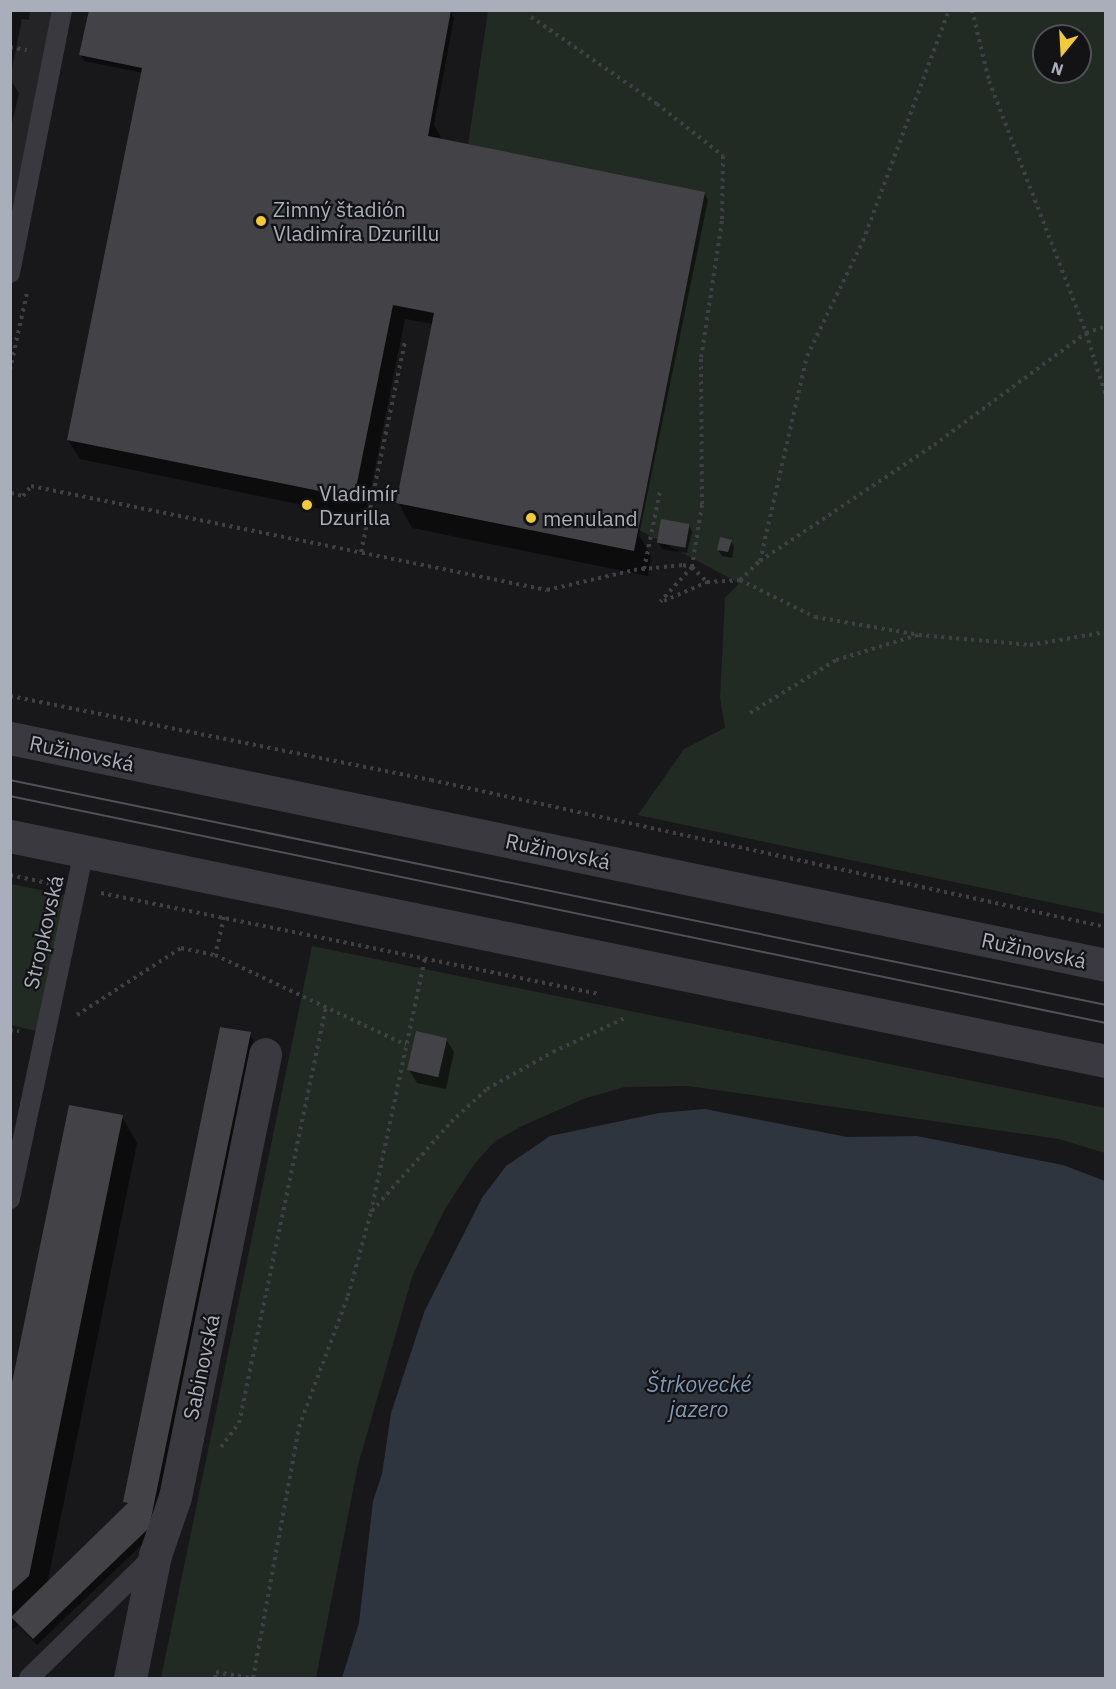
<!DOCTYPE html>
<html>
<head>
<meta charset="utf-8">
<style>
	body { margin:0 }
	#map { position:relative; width:1116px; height:1689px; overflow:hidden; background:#18181a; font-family:"IBM Plex Sans",sans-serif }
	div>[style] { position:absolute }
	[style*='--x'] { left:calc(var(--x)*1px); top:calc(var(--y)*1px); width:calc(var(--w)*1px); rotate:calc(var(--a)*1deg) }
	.built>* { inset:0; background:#242427 }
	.green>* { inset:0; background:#222a24 }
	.water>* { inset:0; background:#2e353e }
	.shadow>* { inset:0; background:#0007 }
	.building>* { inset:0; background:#424247; transform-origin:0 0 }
	.path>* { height:4px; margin-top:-2px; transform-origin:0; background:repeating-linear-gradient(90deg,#3f4046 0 3px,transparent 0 7.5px) }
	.service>* { height:20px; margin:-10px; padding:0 10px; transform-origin:10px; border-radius:10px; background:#39393f }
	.minor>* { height:33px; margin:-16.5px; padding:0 16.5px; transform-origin:16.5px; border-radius:16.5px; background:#39393f }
	.tertiary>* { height:33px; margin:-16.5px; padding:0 16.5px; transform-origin:16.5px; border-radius:16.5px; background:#39393f }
	.tram>* { height:1.5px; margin:-0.75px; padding:0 0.75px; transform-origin:0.75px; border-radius:0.75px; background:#505158 }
	.dots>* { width:16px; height:16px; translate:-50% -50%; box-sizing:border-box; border:3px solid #131315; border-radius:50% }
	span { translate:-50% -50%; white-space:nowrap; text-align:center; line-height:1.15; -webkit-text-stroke:4.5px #131315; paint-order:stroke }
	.poi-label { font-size:21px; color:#aaadba }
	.left { translate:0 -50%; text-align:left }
	.street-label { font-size:21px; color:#aaadba }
	.water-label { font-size:22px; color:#8197b4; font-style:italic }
	.frame { position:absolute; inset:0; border:12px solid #aaadba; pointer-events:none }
	.north { position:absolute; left:1032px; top:24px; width:60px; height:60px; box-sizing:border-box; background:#131315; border:2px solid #4f5157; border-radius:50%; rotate:198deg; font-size:16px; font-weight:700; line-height:24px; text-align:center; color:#aaadba }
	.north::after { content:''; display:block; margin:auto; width:21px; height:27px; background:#f2c938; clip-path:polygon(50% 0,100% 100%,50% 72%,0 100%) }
</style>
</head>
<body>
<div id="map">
	<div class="built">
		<div style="clip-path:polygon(11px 11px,62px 11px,11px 273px)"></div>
	</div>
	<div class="green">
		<div style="clip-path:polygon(evenodd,488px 11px,1105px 11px,1105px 914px,638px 815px,684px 749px,725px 728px,720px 698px,725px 598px,739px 583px,637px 529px,468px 144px,488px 11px,1044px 36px,1080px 36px,1080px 72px,1044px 72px,1044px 36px)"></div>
		<div style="clip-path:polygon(11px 884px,65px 895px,37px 1031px,11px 1025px)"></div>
		<div style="clip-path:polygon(312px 946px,1105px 1108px,1105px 1153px,1059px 1139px,688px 1086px,625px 1087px,583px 1099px,520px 1127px,494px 1142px,473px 1166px,445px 1209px,413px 1274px,358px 1465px,316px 1678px,161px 1678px)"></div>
	</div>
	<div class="water">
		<div style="clip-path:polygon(705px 1109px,847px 1137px,917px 1136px,1063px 1165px,1105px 1181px,1105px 1678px,342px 1678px,359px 1623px,373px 1501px,382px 1474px,391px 1413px,425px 1310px,482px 1198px,506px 1166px,550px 1136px,659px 1113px)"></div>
	</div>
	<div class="shadow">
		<div style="clip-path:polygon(10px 10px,30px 10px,29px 20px,22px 19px,12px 69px)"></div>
		<div style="clip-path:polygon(451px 12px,454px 18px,434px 125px,442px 139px,704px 193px,708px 200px,639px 535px,651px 556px,648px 576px,412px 528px,398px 502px,433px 324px,405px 319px,365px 518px,80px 459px,68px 440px,143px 73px,84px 61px,81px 55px)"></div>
		<div style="clip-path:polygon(10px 79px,19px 93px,10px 132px)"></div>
		<div style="clip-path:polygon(689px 525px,692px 532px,687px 553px,662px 549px,659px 543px)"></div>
		<div style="clip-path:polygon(731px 541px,734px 547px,732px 558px,722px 556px,718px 550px)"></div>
		<div style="clip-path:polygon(250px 1034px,253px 1040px,152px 1535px,37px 1645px,18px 1625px,10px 1632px,10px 1399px,122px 1117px,137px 1143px,47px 1585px,128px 1507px,125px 1502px)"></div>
		<div style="clip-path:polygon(446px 1039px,454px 1052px,446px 1089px,417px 1083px,409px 1070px)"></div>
	</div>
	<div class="building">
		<div style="clip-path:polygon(89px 10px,451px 10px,428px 136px,705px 192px,634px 551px,396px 503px,434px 313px,393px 305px,354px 498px,67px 440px,142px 68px,79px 55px)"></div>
		<div style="left:661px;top:519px;width:29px;height:24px;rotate:10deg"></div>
		<div style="clip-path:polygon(720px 537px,732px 540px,728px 552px,717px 550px)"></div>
		<div style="clip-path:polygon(220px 1027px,251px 1032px,149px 1528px,33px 1639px,11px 1617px,128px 1503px,123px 1502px)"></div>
		<div style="left:416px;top:1031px;width:32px;height:40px;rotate:13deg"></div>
		<div style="clip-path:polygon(69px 1105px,123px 1115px,29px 1576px,10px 1593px,10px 1392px)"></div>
	</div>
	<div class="path">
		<div style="--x:972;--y:10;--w:73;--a:76.5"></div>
		<div style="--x:989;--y:81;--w:270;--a:68.9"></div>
		<div style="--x:1086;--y:333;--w:66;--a:72.4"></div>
		<div style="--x:531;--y:17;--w:153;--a:34.6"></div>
		<div style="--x:657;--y:104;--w:84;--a:38.2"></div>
		<div style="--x:723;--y:156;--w:65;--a:90.9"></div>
		<div style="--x:722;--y:221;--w:140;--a:98.7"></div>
		<div style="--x:701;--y:359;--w:146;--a:89.6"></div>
		<div style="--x:702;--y:505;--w:63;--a:99.2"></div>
		<div style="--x:692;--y:567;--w:47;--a:132.4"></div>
		<div style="--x:10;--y:47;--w:17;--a:10"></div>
		<div style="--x:10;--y:370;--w:79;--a:-77.6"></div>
		<div style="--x:11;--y:493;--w:12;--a:14"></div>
		<div style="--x:23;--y:496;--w:13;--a:-51"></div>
		<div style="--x:31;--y:486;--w:526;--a:11.4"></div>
		<div style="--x:547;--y:590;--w:89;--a:-12.9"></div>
		<div style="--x:634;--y:570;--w:49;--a:-5.8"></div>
		<div style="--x:683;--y:565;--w:9;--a:13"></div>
		<div style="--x:692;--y:567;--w:21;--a:45"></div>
		<div style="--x:361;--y:552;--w:215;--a:-78.2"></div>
		<div style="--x:760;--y:561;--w:209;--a:-33.7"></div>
		<div style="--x:934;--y:445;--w:189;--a:-36.4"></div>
		<div style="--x:1086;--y:333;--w:21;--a:-19"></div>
		<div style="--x:644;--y:569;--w:79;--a:-78.3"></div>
		<div style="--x:740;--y:580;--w:84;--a:26.3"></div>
		<div style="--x:815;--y:617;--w:106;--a:9.8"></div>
		<div style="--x:919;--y:635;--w:111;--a:5.1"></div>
		<div style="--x:1030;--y:645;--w:77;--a:-9.7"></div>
		<div style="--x:664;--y:601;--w:47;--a:-23.8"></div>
		<div style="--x:707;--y:582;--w:33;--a:-3"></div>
		<div style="--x:740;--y:580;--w:28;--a:-44"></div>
		<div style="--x:760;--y:561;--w:210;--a:-77.1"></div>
		<div style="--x:807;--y:356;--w:128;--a:-64"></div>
		<div style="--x:863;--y:241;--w:246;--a:-69.6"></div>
		<div style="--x:10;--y:696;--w:429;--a:11.3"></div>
		<div style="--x:431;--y:780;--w:691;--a:12.29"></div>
		<div style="--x:750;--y:713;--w:101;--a:-31.6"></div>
		<div style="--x:836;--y:660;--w:86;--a:-17"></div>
		<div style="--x:10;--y:875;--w:43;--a:12.1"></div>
		<div style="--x:101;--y:893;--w:508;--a:11.46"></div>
		<div style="--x:224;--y:917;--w:39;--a:103"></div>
		<div style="--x:215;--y:955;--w:211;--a:25.2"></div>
		<div style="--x:77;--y:1015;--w:124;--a:-32.8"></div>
		<div style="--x:181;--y:948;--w:35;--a:12"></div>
		<div style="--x:10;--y:1030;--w:9;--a:6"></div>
		<div style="--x:372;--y:1211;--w:119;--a:-48.4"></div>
		<div style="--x:451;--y:1122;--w:49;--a:-42.5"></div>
		<div style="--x:487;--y:1089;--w:76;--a:-29.3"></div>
		<div style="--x:553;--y:1052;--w:80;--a:-25.3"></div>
		<div style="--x:221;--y:1447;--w:30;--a:-53"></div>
		<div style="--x:239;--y:1423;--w:425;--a:-78.2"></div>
		<div style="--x:215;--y:1678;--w:6;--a:-81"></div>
		<div style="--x:216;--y:1672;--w:34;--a:10"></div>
		<div style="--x:253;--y:1678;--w:255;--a:-79.6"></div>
		<div style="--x:299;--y:1427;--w:140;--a:-69.5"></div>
		<div style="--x:348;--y:1296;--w:87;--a:-74.7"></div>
		<div style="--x:371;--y:1212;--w:260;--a:-78"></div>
	</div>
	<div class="service">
		<div style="--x:10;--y:273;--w:268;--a:-78.8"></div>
		<div style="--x:10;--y:1199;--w:356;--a:-78"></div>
		<div style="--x:29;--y:1678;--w:170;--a:-44.3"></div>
	</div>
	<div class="minor">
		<div style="--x:130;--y:1678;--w:126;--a:-78.5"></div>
		<div style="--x:155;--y:1555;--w:61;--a:-71"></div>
		<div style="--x:175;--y:1497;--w:452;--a:-78.5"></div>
	</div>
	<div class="tertiary">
		<div style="--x:10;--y:738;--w:1119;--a:11.7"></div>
		<div style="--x:10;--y:836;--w:1119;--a:11.6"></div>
	</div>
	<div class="tram">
		<div style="--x:10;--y:780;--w:1119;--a:11.6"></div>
		<div style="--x:10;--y:796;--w:1119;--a:11.7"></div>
	</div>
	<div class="dots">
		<div style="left:261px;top:221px;background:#f2c938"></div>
		<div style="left:307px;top:505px;background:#f2c938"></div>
		<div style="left:531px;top:518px;background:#f2c938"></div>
	</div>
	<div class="poi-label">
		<span class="left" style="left:273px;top:221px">Zimný štadión<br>Vladimíra Dzurillu</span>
		<span class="left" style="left:319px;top:505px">Vladimír<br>Dzurilla</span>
		<span class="left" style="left:543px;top:518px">menuland</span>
	</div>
	<div class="street-label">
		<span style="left:82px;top:753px;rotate:12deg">Ružinovská</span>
		<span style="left:558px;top:851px;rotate:12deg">Ružinovská</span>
		<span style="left:43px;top:932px;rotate:-77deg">Stropkovská</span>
		<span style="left:1034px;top:950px;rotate:12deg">Ružinovská</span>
		<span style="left:201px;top:1367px;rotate:-78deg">Sabinovská</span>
	</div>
	<div class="water-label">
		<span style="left:699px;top:1396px">Štrkovecké<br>jazero</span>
	</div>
	<div class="frame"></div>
	<div class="north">N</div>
</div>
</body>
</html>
